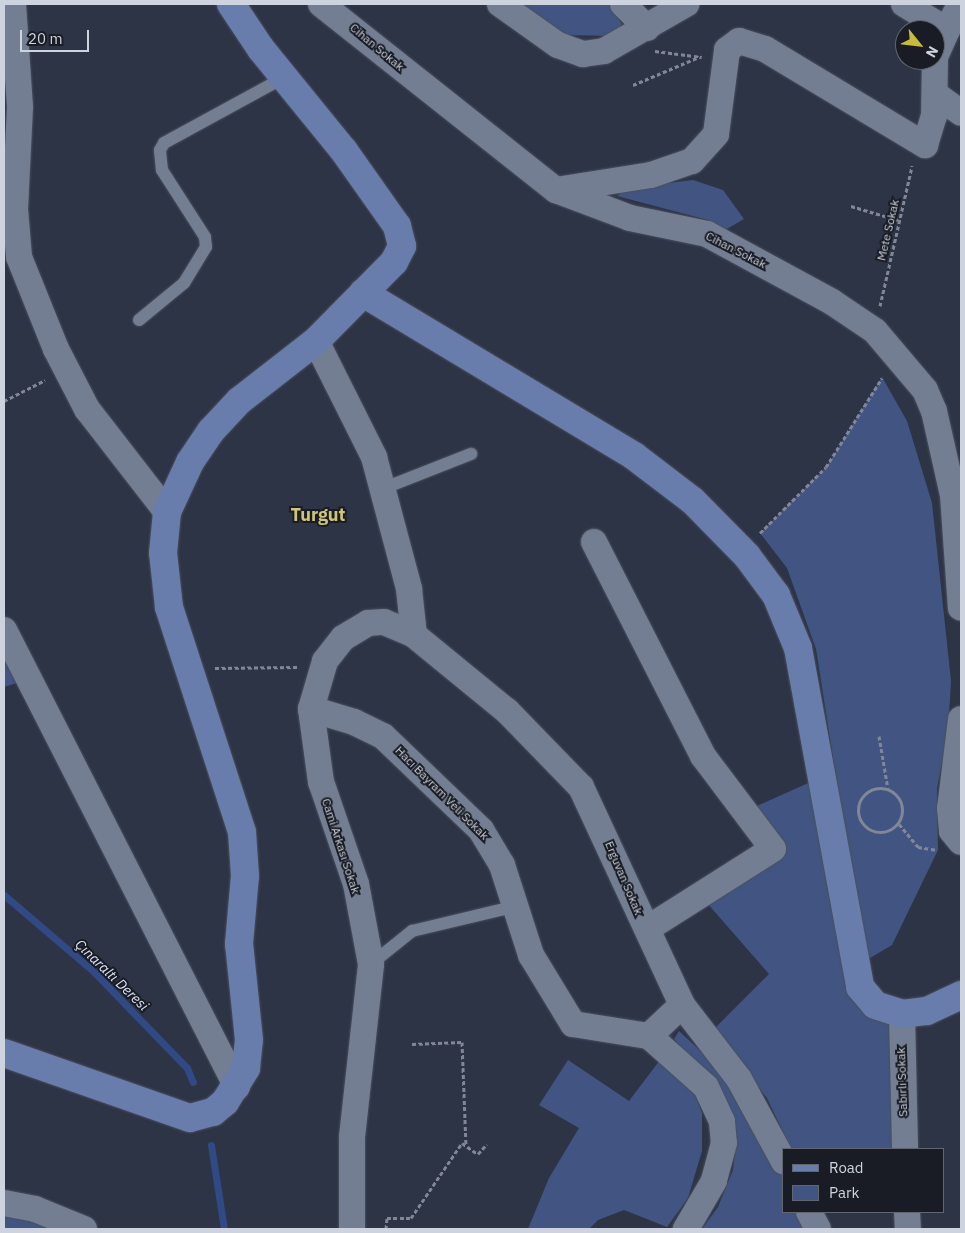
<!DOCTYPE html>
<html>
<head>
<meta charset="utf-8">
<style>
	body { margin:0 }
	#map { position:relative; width:965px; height:1233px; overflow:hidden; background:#2d3446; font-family:"IBM Plex Sans",sans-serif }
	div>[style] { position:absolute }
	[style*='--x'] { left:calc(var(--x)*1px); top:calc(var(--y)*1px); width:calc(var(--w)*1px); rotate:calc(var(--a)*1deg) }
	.green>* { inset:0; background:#425582 }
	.stream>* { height:7px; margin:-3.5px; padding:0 3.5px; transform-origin:3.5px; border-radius:3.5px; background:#314985 }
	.path>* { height:3px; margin-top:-1.5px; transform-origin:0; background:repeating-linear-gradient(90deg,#818796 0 4px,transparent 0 6.5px) }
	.path>.ring { margin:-1.5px; padding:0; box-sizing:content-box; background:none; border:3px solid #818796; border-radius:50% }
	.roads { filter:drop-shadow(0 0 1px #49505e) drop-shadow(0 0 1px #49505e) }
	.service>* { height:12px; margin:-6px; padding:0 6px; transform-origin:6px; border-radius:6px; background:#747e92 }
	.minor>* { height:26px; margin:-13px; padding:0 13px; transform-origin:13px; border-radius:13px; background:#747e92 }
	.secondary>* { height:28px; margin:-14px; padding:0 14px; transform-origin:14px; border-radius:14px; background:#697dad }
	span { translate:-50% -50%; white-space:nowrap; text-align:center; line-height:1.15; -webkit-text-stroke:4px #191c24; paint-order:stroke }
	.street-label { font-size:12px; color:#ced4df }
	.water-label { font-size:14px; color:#dce5f7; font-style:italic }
	.district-label { font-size:18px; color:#cdc577; font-weight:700 }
	.frame { position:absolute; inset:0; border:5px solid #ced4df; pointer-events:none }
	.legend { position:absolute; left:782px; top:1148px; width:162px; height:65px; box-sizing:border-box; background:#191c24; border:1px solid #61666f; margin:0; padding:6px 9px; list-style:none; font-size:15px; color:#ced4df }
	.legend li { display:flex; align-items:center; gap:10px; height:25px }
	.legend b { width:25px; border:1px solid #61666f }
	.north { position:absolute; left:895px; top:20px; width:50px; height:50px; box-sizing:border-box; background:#191c24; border:1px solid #61666f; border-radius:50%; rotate:119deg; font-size:14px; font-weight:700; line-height:20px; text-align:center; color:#ced4df }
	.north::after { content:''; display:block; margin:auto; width:18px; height:22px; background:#c7bb3b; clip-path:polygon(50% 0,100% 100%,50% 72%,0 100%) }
	.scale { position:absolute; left:20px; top:30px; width:69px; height:22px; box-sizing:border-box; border:2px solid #ced4df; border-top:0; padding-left:6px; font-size:15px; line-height:18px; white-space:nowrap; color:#ced4df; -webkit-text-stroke:4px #191c24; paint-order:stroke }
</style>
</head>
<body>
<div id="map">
	<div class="green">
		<div style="clip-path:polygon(518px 4px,609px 4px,622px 24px,613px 36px,563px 35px)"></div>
		<div style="clip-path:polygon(693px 180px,723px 190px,744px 219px,725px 230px,708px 220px,617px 196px,627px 188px)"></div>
		<div style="clip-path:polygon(882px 377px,907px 421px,932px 503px,951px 681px,948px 733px,937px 788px,938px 850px,892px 945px,865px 961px,816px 649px,787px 568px,760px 533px,826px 467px)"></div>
		<div style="clip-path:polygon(4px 652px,20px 682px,4px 687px)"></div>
		<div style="clip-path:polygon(815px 780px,849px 976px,894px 1022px,897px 1149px,791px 1149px,767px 1098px,713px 1030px,769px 974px,707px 903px,785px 852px,757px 806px)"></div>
		<div style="clip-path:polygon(679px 1031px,733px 1081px,751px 1109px,784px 1180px,784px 1212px,798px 1212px,806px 1229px,702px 1229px,718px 1207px,733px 1170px,736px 1140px,719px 1092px,674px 1039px)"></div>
		<div style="clip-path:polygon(568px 1060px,629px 1101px,660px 1060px,692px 1085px,702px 1113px,702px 1151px,688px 1198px,667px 1227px,624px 1210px,598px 1220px,589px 1229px,528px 1229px,549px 1178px,579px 1128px,539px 1105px)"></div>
		<div style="clip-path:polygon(4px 1213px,61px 1229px,4px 1229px)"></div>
	</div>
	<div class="stream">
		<div style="--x:4;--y:895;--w:118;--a:40.5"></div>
		<div style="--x:94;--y:972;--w:134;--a:45.9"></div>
		<div style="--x:187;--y:1068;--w:15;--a:67"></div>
		<div style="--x:211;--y:1145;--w:85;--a:81.2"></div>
	</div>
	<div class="path">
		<div style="--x:655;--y:51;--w:47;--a:7.3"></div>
		<div style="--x:633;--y:85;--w:72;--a:-23"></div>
		<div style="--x:851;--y:206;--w:49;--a:16.6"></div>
		<div style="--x:880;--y:306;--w:144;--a:-77.1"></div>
		<div style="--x:4;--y:401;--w:46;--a:-27.1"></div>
		<div style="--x:760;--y:533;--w:93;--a:-45"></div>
		<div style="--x:826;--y:467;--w:105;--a:-57.8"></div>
		<div style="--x:215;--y:668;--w:84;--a:-0.7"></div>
		<div style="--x:879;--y:736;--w:54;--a:80.4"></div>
		<div class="ring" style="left:858px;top:788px;width:41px;height:41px"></div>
		<div style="--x:899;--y:824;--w:30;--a:50"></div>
		<div style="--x:918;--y:847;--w:18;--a:9"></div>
		<div style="--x:412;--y:1044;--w:50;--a:-2.3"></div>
		<div style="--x:462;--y:1042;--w:103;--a:87.8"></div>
		<div style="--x:386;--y:1229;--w:11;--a:-85"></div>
		<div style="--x:387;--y:1218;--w:24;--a:0"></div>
		<div style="--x:411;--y:1218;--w:91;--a:-55.8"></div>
		<div style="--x:462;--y:1143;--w:19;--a:35"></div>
		<div style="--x:478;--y:1154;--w:13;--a:-48"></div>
	</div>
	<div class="roads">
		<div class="service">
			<div style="--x:139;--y:320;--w:58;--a:-39.4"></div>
			<div style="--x:184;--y:283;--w:42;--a:-58.6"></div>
			<div style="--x:206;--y:247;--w:10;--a:-96"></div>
			<div style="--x:205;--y:237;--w:80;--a:-122.7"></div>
			<div style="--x:162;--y:170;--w:20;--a:-96"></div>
			<div style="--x:160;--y:150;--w:8;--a:-60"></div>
			<div style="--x:164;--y:143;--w:138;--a:-28.6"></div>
			<div style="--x:382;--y:489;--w:96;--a:-21.5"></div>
			<div style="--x:371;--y:964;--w:53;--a:-38.8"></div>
			<div style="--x:412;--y:931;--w:104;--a:-13.4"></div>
		</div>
		<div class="minor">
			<div style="--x:13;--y:4;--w:103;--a:86.1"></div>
			<div style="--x:20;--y:107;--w:102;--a:92.8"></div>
			<div style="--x:15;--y:209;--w:48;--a:85.2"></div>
			<div style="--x:19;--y:257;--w:99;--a:68.1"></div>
			<div style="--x:56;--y:349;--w:68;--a:62.7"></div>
			<div style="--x:87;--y:409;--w:130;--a:52.2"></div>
			<div style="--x:321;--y:4;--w:300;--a:38.4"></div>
			<div style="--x:556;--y:190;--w:79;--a:20.7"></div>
			<div style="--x:630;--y:218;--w:79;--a:11.7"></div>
			<div style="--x:707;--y:234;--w:142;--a:28.5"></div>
			<div style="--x:832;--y:302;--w:52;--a:34"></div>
			<div style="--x:875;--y:331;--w:77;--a:49.7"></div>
			<div style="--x:925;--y:390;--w:23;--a:67"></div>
			<div style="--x:934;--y:411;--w:86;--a:77.3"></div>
			<div style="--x:953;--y:495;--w:113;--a:86"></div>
			<div style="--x:500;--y:4;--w:71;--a:35.3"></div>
			<div style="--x:558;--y:45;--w:27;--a:20"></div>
			<div style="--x:583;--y:54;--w:21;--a:-8"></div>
			<div style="--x:604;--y:51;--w:95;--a:-29.8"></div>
			<div style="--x:623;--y:4;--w:34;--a:45"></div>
			<div style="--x:904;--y:4;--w:50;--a:31.2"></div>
			<div style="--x:947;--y:30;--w:29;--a:-63"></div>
			<div style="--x:935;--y:94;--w:32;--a:36"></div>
			<div style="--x:556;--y:190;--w:96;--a:-9"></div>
			<div style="--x:651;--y:175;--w:43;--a:-18.9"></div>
			<div style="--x:692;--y:161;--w:36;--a:-48"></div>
			<div style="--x:716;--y:134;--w:85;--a:-82.5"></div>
			<div style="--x:727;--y:50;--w:15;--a:-37"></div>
			<div style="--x:739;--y:41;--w:27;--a:17"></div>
			<div style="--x:765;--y:49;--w:187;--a:31"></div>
			<div style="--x:925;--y:145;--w:30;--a:-73"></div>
			<div style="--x:934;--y:116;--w:59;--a:-89"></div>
			<div style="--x:935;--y:57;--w:30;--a:-66"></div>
			<div style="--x:316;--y:341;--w:130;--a:63.4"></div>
			<div style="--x:374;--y:457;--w:137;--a:75.1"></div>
			<div style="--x:409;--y:589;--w:46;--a:83.8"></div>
			<div style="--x:594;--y:542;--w:240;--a:63"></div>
			<div style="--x:703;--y:756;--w:116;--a:53"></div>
			<div style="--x:773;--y:849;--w:149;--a:147.6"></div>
			<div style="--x:4;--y:630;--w:513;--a:62.99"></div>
			<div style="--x:311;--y:709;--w:45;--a:16.8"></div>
			<div style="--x:354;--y:722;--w:32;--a:26"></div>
			<div style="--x:383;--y:736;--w:136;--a:43.8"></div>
			<div style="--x:481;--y:830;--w:41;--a:59"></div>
			<div style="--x:502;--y:865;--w:95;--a:72.1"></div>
			<div style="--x:531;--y:955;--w:81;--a:58.7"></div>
			<div style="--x:573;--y:1024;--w:77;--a:9"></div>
			<div style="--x:649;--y:1036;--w:76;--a:41.8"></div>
			<div style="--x:706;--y:1087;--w:38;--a:65"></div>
			<div style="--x:722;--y:1122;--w:21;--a:85"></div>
			<div style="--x:724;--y:1143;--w:39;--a:105"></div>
			<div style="--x:714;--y:1181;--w:56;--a:120.3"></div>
			<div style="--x:961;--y:719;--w:90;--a:97"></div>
			<div style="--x:950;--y:808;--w:23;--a:85"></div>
			<div style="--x:952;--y:831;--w:14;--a:51"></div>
			<div style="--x:902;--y:1014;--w:135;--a:88.7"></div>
			<div style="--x:649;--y:1036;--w:45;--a:-43.2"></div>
			<div style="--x:4;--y:1203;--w:32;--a:11"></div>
			<div style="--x:35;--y:1209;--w:53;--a:22.2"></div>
			<div style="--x:809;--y:1212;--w:19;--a:62"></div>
			<div style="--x:907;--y:1212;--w:17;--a:87"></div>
			<div style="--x:352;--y:1229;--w:92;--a:-90"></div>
			<div style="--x:352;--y:1137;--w:174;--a:-83.7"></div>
			<div style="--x:371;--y:964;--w:81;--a:-100.6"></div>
			<div style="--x:356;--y:884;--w:108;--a:-108.9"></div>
			<div style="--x:321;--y:782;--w:74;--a:-97.8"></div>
			<div style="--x:311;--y:709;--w:50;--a:-73.7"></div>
			<div style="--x:325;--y:661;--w:29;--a:-52"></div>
			<div style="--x:343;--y:638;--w:29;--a:-31"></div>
			<div style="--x:368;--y:623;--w:16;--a:-4"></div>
			<div style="--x:384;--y:622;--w:33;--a:23"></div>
			<div style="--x:414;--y:635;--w:120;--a:39.3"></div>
			<div style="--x:507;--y:711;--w:106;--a:45.8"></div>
			<div style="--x:581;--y:787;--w:240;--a:65.1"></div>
			<div style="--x:682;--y:1005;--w:93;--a:52.4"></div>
			<div style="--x:739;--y:1079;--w:94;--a:61.5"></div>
		</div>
		<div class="secondary">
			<div style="--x:363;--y:293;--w:316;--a:31"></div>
			<div style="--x:634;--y:456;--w:74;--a:37.3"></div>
			<div style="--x:693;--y:501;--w:77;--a:45.5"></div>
			<div style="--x:747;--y:556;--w:49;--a:53.4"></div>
			<div style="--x:776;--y:595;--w:57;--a:67.5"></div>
			<div style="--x:798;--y:648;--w:345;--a:79.6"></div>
			<div style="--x:860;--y:987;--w:23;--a:50"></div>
			<div style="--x:875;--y:1005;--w:28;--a:18"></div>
			<div style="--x:902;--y:1014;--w:25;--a:-7"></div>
			<div style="--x:927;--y:1011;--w:38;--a:-25"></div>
			<div style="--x:4;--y:1053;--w:197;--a:19.3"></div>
			<div style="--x:190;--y:1118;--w:24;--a:-15"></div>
			<div style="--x:213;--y:1112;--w:16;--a:-40"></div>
			<div style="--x:225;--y:1102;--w:40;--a:-58"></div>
			<div style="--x:246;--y:1068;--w:28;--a:-84"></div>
			<div style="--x:249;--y:1040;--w:97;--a:-95.9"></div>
			<div style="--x:239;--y:944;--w:68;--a:-85"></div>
			<div style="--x:245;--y:876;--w:44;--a:-93.9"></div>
			<div style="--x:242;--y:832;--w:237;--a:-108"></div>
			<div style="--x:169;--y:607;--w:54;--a:-96.3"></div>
			<div style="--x:163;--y:553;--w:41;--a:-84.4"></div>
			<div style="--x:167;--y:512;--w:55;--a:-65.3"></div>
			<div style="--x:190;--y:462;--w:37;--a:-56"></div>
			<div style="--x:211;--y:431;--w:41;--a:-47"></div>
			<div style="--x:239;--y:401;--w:98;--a:-37.9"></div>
			<div style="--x:316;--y:341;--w:111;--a:-45.4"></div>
			<div style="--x:394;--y:262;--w:18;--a:-63"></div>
			<div style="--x:402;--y:246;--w:21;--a:-104"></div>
			<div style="--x:397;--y:226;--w:92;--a:-125.2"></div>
			<div style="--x:344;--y:151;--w:132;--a:-129.1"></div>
			<div style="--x:261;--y:49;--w:54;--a:-123.7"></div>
		</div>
	</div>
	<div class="street-label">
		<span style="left:377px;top:47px;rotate:40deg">Cihan Sokak</span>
		<span style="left:888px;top:230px;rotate:-77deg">Mete Sokak</span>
		<span style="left:736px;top:250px;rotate:27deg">Cihan Sokak</span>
		<span style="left:442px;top:793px;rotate:45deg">Hacı Bayram Veli Sokak</span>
		<span style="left:341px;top:846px;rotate:72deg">Cami Arkası Sokak</span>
		<span style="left:624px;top:878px;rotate:67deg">Erguvan Sokak</span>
		<span style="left:902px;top:1082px;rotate:-92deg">Sabırlı Sokak</span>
	</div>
	<div class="water-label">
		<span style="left:112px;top:975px;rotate:44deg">Çınaraltı Deresi</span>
	</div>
	<div class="district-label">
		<span style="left:318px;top:515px">Turgut</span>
	</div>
	<div class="frame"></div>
	<ul class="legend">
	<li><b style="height:6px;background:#697dad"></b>Road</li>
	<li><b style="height:14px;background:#425582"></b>Park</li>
	</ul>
	<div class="north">N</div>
	<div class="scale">20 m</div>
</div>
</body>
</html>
